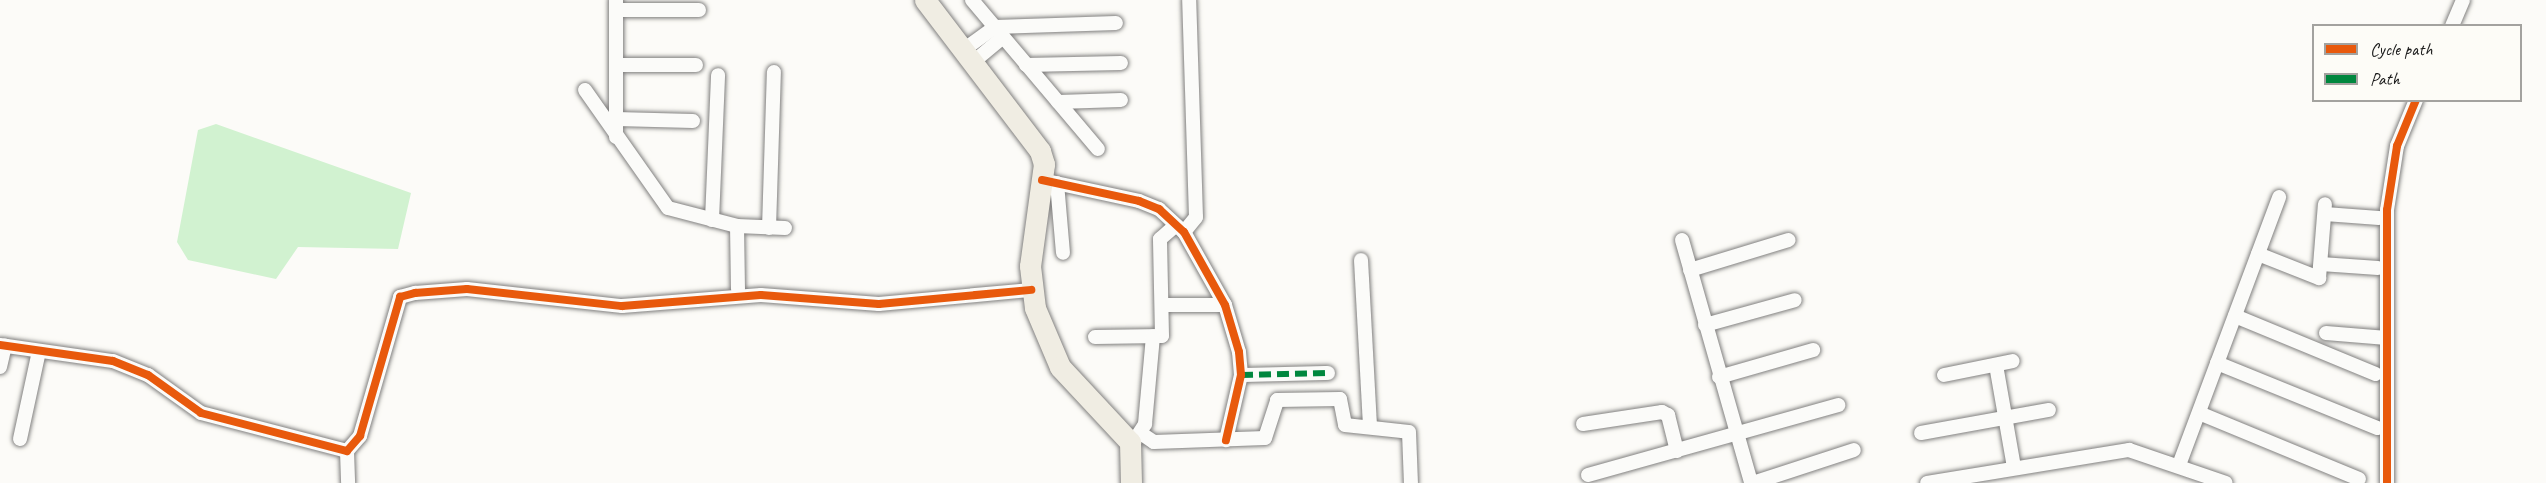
<!DOCTYPE html>
<html>
<head>
<meta charset="utf-8">
<style>
	body { margin:0 }
	#map { position:relative; width:2546px; height:483px; overflow:hidden; background:#fcfbf8; font-family:Caveat,sans-serif }
	div>[style] { position:absolute }
	[style*='--x'] { left:calc(var(--x)*1px); top:calc(var(--y)*1px); width:calc(var(--w)*1px); rotate:calc(var(--a)*1deg) }
	.green>* { inset:0; background:#d1f2d0 }
	.roads { filter:drop-shadow(0 0 2px #81807f) drop-shadow(0 0 2px #81807f) }
	.minor>* { height:14px; margin:-7px; padding:0 7px; transform-origin:7px; border-radius:7px; background:#fbfbf9 }
	.highway>* { height:21px; margin:-10.5px; padding:0 10.5px; transform-origin:10.5px; border-radius:10.5px; background:#f0ede3 }
	.quiet>* { height:6px; margin-top:-3px; transform-origin:0; background:repeating-linear-gradient(90deg,#00873e 0 12px,transparent 0 18px) }
	.cycleway>* { height:8px; margin:-4px; padding:0 4px; transform-origin:4px; border-radius:4px; background:#e8590c }
	span { translate:-50% -50%; white-space:nowrap; text-align:center; line-height:1.15; -webkit-text-stroke:4.5px #fdfcf7; paint-order:stroke }
	.legend { position:absolute; left:2312px; top:24px; width:210px; height:78px; box-sizing:border-box; background:#fdfcf7; border:2px solid #a3a29f; margin:0; padding:8px 10px; list-style:none; font-size:18px; color:#1c1c1c }
	.legend li { display:flex; align-items:center; gap:12px; height:30px }
	.legend b { width:30px; border:2px solid #a3a29f }
</style>
</head>
<body>
<div id="map">
	<div class="green">
		<div style="clip-path:polygon(216px 124px,411px 193px,398px 249px,298px 247px,276px 279px,188px 260px,177px 242px,198px 130px)"></div>
	</div>
	<div class="roads">
		<div class="minor">
			<div style="--x:972;--y:0;--w:195;--a:49.8"></div>
			<div style="--x:616;--y:10;--w:83;--a:0"></div>
			<div style="--x:2452;--y:26;--w:28;--a:-67"></div>
			<div style="--x:962;--y:51;--w:41;--a:-36"></div>
			<div style="--x:995;--y:27;--w:121;--a:-1.9"></div>
			<div style="--x:972;--y:63;--w:40;--a:-40"></div>
			<div style="--x:616;--y:65;--w:80;--a:0"></div>
			<div style="--x:1026;--y:65;--w:95;--a:-1.2"></div>
			<div style="--x:585;--y:90;--w:144;--a:54.9"></div>
			<div style="--x:668;--y:208;--w:71;--a:14.6"></div>
			<div style="--x:737;--y:226;--w:48;--a:2.4"></div>
			<div style="--x:1058;--y:102;--w:63;--a:-1.8"></div>
			<div style="--x:616;--y:119;--w:77;--a:1.5"></div>
			<div style="--x:616;--y:137;--w:137;--a:-90"></div>
			<div style="--x:1042;--y:180;--w:99;--a:12.2"></div>
			<div style="--x:1139;--y:201;--w:22;--a:22"></div>
			<div style="--x:1159;--y:209;--w:34;--a:43"></div>
			<div style="--x:1184;--y:232;--w:84;--a:60.7"></div>
			<div style="--x:1225;--y:305;--w:49;--a:73.4"></div>
			<div style="--x:1239;--y:352;--w:23;--a:85"></div>
			<div style="--x:1241;--y:375;--w:67;--a:103"></div>
			<div style="--x:1057;--y:183;--w:70;--a:85.1"></div>
			<div style="--x:2325;--y:214;--w:54;--a:4.2"></div>
			<div style="--x:712;--y:220;--w:145;--a:-87.6"></div>
			<div style="--x:737;--y:226;--w:63;--a:89.1"></div>
			<div style="--x:769;--y:228;--w:156;--a:-88.2"></div>
			<div style="--x:1184;--y:232;--w:19;--a:-51"></div>
			<div style="--x:1196;--y:217;--w:217;--a:-91.8"></div>
			<div style="--x:1682;--y:240;--w:253;--a:74.1"></div>
			<div style="--x:2258;--y:254;--w:66;--a:21.5"></div>
			<div style="--x:2319;--y:278;--w:74;--a:-85.4"></div>
			<div style="--x:1361;--y:260;--w:167;--a:86.9"></div>
			<div style="--x:2321;--y:264;--w:57;--a:4"></div>
			<div style="--x:1690;--y:270;--w:103;--a:-16.9"></div>
			<div style="--x:1162;--y:305;--w:63;--a:0"></div>
			<div style="--x:2235;--y:316;--w:152;--a:22.4"></div>
			<div style="--x:1705;--y:325;--w:93;--a:-15.5"></div>
			<div style="--x:2326;--y:333;--w:61;--a:4.7"></div>
			<div style="--x:1095;--y:337;--w:67;--a:-0.9"></div>
			<div style="--x:1162;--y:336;--w:97;--a:-91.2"></div>
			<div style="--x:1160;--y:239;--w:20;--a:-41"></div>
			<div style="--x:0;--y:345;--w:114;--a:8.1"></div>
			<div style="--x:113;--y:361;--w:38;--a:22"></div>
			<div style="--x:148;--y:375;--w:65;--a:35.6"></div>
			<div style="--x:201;--y:413;--w:151;--a:14.6"></div>
			<div style="--x:347;--y:451;--w:20;--a:-49"></div>
			<div style="--x:360;--y:436;--w:145;--a:-73.9"></div>
			<div style="--x:400;--y:297;--w:16;--a:-15"></div>
			<div style="--x:415;--y:293;--w:52;--a:-4.4"></div>
			<div style="--x:467;--y:289;--w:156;--a:6.3"></div>
			<div style="--x:622;--y:306;--w:139;--a:-4.5"></div>
			<div style="--x:761;--y:295;--w:118;--a:4.4"></div>
			<div style="--x:879;--y:304;--w:153;--a:-5.3"></div>
			<div style="--x:2217;--y:363;--w:173;--a:22.1"></div>
			<div style="--x:1996;--y:365;--w:104;--a:80"></div>
			<div style="--x:0;--y:367;--w:22;--a:-77"></div>
			<div style="--x:1241;--y:375;--w:87;--a:-1.3"></div>
			<div style="--x:1944;--y:375;--w:70;--a:-11.5"></div>
			<div style="--x:1719;--y:377;--w:98;--a:-16"></div>
			<div style="--x:2199;--y:413;--w:173;--a:22.4"></div>
			<div style="--x:1583;--y:424;--w:80;--a:-8.6"></div>
			<div style="--x:1662;--y:412;--w:7;--a:27"></div>
			<div style="--x:1668;--y:415;--w:37;--a:76"></div>
			<div style="--x:1921;--y:433;--w:130;--a:-10.2"></div>
			<div style="--x:1142;--y:434;--w:14;--a:34"></div>
			<div style="--x:1154;--y:442;--w:111;--a:-2.1"></div>
			<div style="--x:1265;--y:438;--w:40;--a:-72"></div>
			<div style="--x:1277;--y:400;--w:63;--a:-0.9"></div>
			<div style="--x:1340;--y:399;--w:26;--a:79"></div>
			<div style="--x:1345;--y:425;--w:64;--a:6.2"></div>
			<div style="--x:1409;--y:432;--w:51;--a:87.8"></div>
			<div style="--x:1136;--y:438;--w:17;--a:-57"></div>
			<div style="--x:1145;--y:424;--w:88;--a:-84.8"></div>
			<div style="--x:20;--y:439;--w:90;--a:-77.8"></div>
			<div style="--x:347;--y:451;--w:32;--a:88"></div>
			<div style="--x:2179;--y:465;--w:286;--a:-69.5"></div>
			<div style="--x:1588;--y:475;--w:260;--a:-15.6"></div>
			<div style="--x:1753;--y:483;--w:106;--a:-18.1"></div>
			<div style="--x:1927;--y:483;--w:205;--a:-9.3"></div>
			<div style="--x:2129;--y:450;--w:102;--a:18.8"></div>
			<div style="--x:2387;--y:483;--w:273;--a:-90"></div>
			<div style="--x:2387;--y:210;--w:65;--a:-81.1"></div>
			<div style="--x:2397;--y:146;--w:50;--a:-67.6"></div>
		</div>
		<div class="highway">
			<div style="--x:925;--y:0;--w:190;--a:52.7"></div>
			<div style="--x:1040;--y:151;--w:14;--a:73"></div>
			<div style="--x:1044;--y:164;--w:103;--a:97.8"></div>
			<div style="--x:1030;--y:266;--w:42;--a:83.2"></div>
			<div style="--x:1035;--y:308;--w:64;--a:67"></div>
			<div style="--x:1060;--y:367;--w:103;--a:47"></div>
			<div style="--x:1130;--y:442;--w:41;--a:88.6"></div>
		</div>
	</div>
	<div class="quiet">
		<div style="--x:1241;--y:375;--w:87;--a:-1.3"></div>
	</div>
	<div class="cycleway">
		<div style="--x:1042;--y:180;--w:99;--a:12.2"></div>
		<div style="--x:1139;--y:201;--w:22;--a:22"></div>
		<div style="--x:1159;--y:209;--w:34;--a:43"></div>
		<div style="--x:1184;--y:232;--w:84;--a:60.7"></div>
		<div style="--x:1225;--y:305;--w:49;--a:73.4"></div>
		<div style="--x:1239;--y:352;--w:23;--a:85"></div>
		<div style="--x:1241;--y:375;--w:67;--a:103"></div>
		<div style="--x:0;--y:345;--w:114;--a:8.1"></div>
		<div style="--x:113;--y:361;--w:38;--a:22"></div>
		<div style="--x:148;--y:375;--w:65;--a:35.6"></div>
		<div style="--x:201;--y:413;--w:151;--a:14.6"></div>
		<div style="--x:347;--y:451;--w:20;--a:-49"></div>
		<div style="--x:360;--y:436;--w:145;--a:-73.9"></div>
		<div style="--x:400;--y:297;--w:16;--a:-15"></div>
		<div style="--x:415;--y:293;--w:52;--a:-4.4"></div>
		<div style="--x:467;--y:289;--w:156;--a:6.3"></div>
		<div style="--x:622;--y:306;--w:139;--a:-4.5"></div>
		<div style="--x:761;--y:295;--w:118;--a:4.4"></div>
		<div style="--x:879;--y:304;--w:153;--a:-5.3"></div>
		<div style="--x:2387;--y:483;--w:273;--a:-90"></div>
		<div style="--x:2387;--y:210;--w:65;--a:-81.1"></div>
		<div style="--x:2397;--y:146;--w:50;--a:-67.6"></div>
	</div>
	<ul class="legend">
	<li><b style="height:8px;background:#e8590c"></b>Cycle path</li>
	<li><b style="height:8px;background:#00873e"></b>Path</li>
	</ul>
</div>
</body>
</html>
